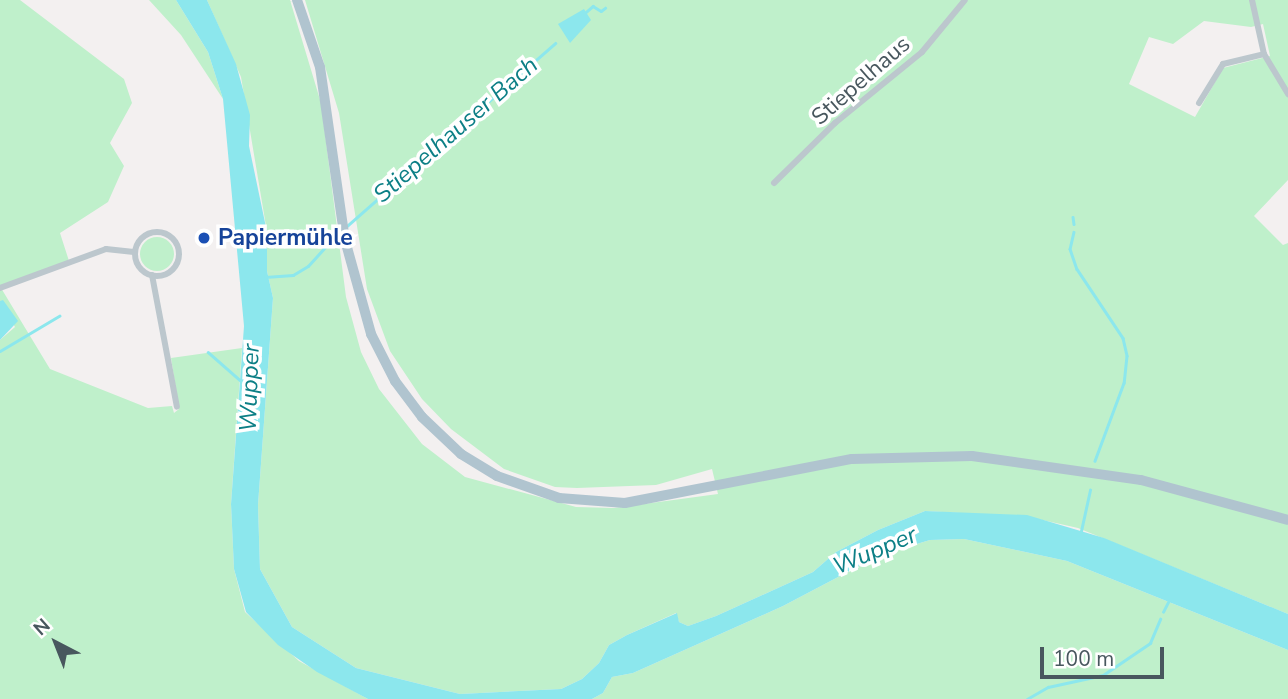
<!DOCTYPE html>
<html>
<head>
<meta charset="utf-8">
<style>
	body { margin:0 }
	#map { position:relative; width:1288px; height:699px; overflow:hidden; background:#f3f0f0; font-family:"Nunito Sans",sans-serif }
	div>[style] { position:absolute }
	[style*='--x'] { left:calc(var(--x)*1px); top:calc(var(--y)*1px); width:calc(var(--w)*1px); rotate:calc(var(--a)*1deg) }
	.green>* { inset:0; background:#bff0cb }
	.round { border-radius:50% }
	.water>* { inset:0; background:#8ce7ed }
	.stream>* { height:2.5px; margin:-1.25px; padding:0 1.25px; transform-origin:1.25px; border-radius:1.25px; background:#8ce7ed }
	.minor>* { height:6px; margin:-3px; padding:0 3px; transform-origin:3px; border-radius:3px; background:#bcc7cd }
	.minor>.ring { margin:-3px; padding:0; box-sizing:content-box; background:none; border:6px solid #bcc7cd; border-radius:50% }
	.primary>* { height:10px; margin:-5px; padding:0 5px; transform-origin:5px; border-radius:5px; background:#b0c4cf }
	.dots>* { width:19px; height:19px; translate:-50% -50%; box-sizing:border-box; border:4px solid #fff; border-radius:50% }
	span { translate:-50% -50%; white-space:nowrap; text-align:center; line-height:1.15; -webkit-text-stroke:7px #fff; paint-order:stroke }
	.street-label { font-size:23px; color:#48575e }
	.transit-label { font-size:23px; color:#164399; font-weight:700 }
	.left { translate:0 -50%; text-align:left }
	.water-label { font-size:24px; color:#0c7f86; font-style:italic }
	.north { position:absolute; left:21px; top:608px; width:70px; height:70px; -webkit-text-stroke:5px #fff; paint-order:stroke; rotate:318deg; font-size:19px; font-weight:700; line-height:28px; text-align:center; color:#48575e }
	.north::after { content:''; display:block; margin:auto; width:24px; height:32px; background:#48575e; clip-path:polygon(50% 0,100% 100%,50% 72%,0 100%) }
	.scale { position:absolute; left:1040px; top:647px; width:124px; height:32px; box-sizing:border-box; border:4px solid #48575e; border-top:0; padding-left:9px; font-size:21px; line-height:24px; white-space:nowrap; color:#48575e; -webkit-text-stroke:5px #fff; paint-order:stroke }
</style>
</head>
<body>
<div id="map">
	<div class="green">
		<div style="clip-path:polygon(0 0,20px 0,124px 79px,132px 103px,110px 143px,124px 166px,108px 202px,60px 233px,69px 261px,1px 288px,50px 369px,148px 408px,172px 406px,174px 413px,179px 409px,171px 358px,242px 348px,231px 504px,234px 569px,245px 612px,299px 661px,368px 699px,0 699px,0 340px,15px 327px,0 301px)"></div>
		<div style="clip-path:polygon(149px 0,176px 0,208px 52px,223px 99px,181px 35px)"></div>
		<div style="clip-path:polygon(evenodd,207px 0,290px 0,321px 103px,346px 297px,361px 352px,379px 389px,422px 444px,465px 477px,576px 507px,614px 508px,718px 494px,712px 469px,656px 485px,577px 488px,555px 487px,504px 469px,451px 429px,422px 399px,390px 351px,367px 289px,339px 113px,305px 0,1288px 0,1288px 180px,1254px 216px,1283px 245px,1288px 243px,1288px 614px,1078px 528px,1029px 517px,925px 511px,878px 530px,836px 552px,813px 572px,716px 616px,688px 626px,679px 622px,676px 613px,627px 635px,609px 645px,599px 663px,582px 679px,561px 689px,460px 694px,356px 668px,292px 627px,260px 569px,258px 505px,273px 298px,267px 271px,267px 232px,241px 77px,207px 0,1204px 21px,1251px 27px,1263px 24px,1270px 56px,1223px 68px,1195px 117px,1129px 84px,1149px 37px,1173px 44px,1204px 21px)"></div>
		<div class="round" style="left:140px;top:237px;width:34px;height:34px"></div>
		<div style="clip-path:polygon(964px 539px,1067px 561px,1288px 650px,1288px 699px,592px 699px,603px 693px,612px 677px,633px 673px,783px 606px,880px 555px,930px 540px)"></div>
	</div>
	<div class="water">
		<div style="clip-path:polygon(176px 0,207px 0,236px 64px,250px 115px,249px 146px,267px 232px,267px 271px,273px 298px,258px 505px,260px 569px,292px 627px,356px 668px,460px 694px,561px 689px,582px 679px,599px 663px,609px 645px,627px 635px,677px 613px,679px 622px,688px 626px,716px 616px,813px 572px,836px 552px,878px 530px,925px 511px,1027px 515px,1104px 538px,1288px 614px,1288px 650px,1067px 561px,964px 539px,930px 540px,880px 555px,783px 606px,633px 673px,612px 677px,603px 693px,592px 699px,368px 699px,317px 672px,278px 645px,246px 612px,234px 569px,231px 504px,244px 326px,223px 99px,208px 52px)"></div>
		<div style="clip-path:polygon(584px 9px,591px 20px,570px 43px,558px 24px)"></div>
		<div style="clip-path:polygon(3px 300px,18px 321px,0 340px,0 301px)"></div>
	</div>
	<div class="stream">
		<div style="--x:586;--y:12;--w:9;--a:-41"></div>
		<div style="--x:593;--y:6;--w:9;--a:32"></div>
		<div style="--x:601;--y:11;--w:5;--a:-37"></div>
		<div style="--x:1073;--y:217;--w:7;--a:82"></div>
		<div style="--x:347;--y:226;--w:277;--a:-41.3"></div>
		<div style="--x:1074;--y:232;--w:17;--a:103"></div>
		<div style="--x:1070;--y:249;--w:21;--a:71"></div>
		<div style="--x:1077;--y:269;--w:83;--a:56.3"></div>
		<div style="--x:1123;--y:338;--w:18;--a:77"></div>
		<div style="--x:1127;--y:356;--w:27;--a:96"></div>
		<div style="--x:1124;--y:383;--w:83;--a:110.4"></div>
		<div style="--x:265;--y:277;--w:28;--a:-4"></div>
		<div style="--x:293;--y:275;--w:17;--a:-31"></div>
		<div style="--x:308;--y:266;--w:46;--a:-47.6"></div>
		<div style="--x:0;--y:351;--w:69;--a:-30.7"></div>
		<div style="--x:208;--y:352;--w:43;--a:41.2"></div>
		<div style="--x:1081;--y:531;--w:42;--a:-77.6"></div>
		<div style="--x:1163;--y:612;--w:13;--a:-63"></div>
		<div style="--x:1027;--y:699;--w:24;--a:-30"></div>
		<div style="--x:1048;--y:687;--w:56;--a:-12.3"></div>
		<div style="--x:1103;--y:675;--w:57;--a:-34.2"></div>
		<div style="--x:1150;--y:643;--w:26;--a:-67"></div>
	</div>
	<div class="minor">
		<div style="--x:1252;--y:0;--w:55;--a:77.5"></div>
		<div style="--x:1264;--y:54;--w:47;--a:59"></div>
		<div style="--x:1199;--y:103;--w:46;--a:-58.4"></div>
		<div style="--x:1223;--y:64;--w:42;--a:-13.7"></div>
		<div style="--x:774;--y:183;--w:86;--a:-44.5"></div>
		<div style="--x:835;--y:123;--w:112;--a:-39.2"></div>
		<div style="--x:922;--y:52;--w:67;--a:-50.4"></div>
		<div class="ring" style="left:135px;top:232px;width:38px;height:38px"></div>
		<div style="--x:152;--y:275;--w:134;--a:79.3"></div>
		<div style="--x:0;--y:288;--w:113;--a:-20.2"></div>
		<div style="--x:106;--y:249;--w:28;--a:6"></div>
	</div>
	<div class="primary">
		<div style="--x:297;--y:0;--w:71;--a:71.1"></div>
		<div style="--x:320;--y:67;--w:175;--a:81.8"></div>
		<div style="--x:345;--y:240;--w:98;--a:74.5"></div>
		<div style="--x:371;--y:334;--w:53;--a:62.9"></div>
		<div style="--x:395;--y:381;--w:45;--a:53.1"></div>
		<div style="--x:422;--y:417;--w:54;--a:43.5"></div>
		<div style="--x:461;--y:454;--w:42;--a:31.4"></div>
		<div style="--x:497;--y:476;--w:66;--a:19.5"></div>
		<div style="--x:559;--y:498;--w:66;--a:4.3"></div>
		<div style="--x:625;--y:503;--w:231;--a:-11"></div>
		<div style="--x:852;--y:459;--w:120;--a:-1.4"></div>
		<div style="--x:972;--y:456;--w:171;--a:8.1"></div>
		<div style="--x:1141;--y:480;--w:152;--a:15.2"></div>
	</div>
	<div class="dots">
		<div style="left:204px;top:238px;background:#1a4fb4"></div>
	</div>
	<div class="street-label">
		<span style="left:861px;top:81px;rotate:-41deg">Stiepelhaus</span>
	</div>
	<div class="transit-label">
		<span class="left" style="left:218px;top:238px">Papiermühle</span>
	</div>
	<div class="water-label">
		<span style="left:456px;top:130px;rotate:-41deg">Stiepelhauser Bach</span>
		<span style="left:250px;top:388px;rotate:-88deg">Wupper</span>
		<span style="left:875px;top:551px;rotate:-23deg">Wupper</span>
	</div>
	<div class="north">N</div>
	<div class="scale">100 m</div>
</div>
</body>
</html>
